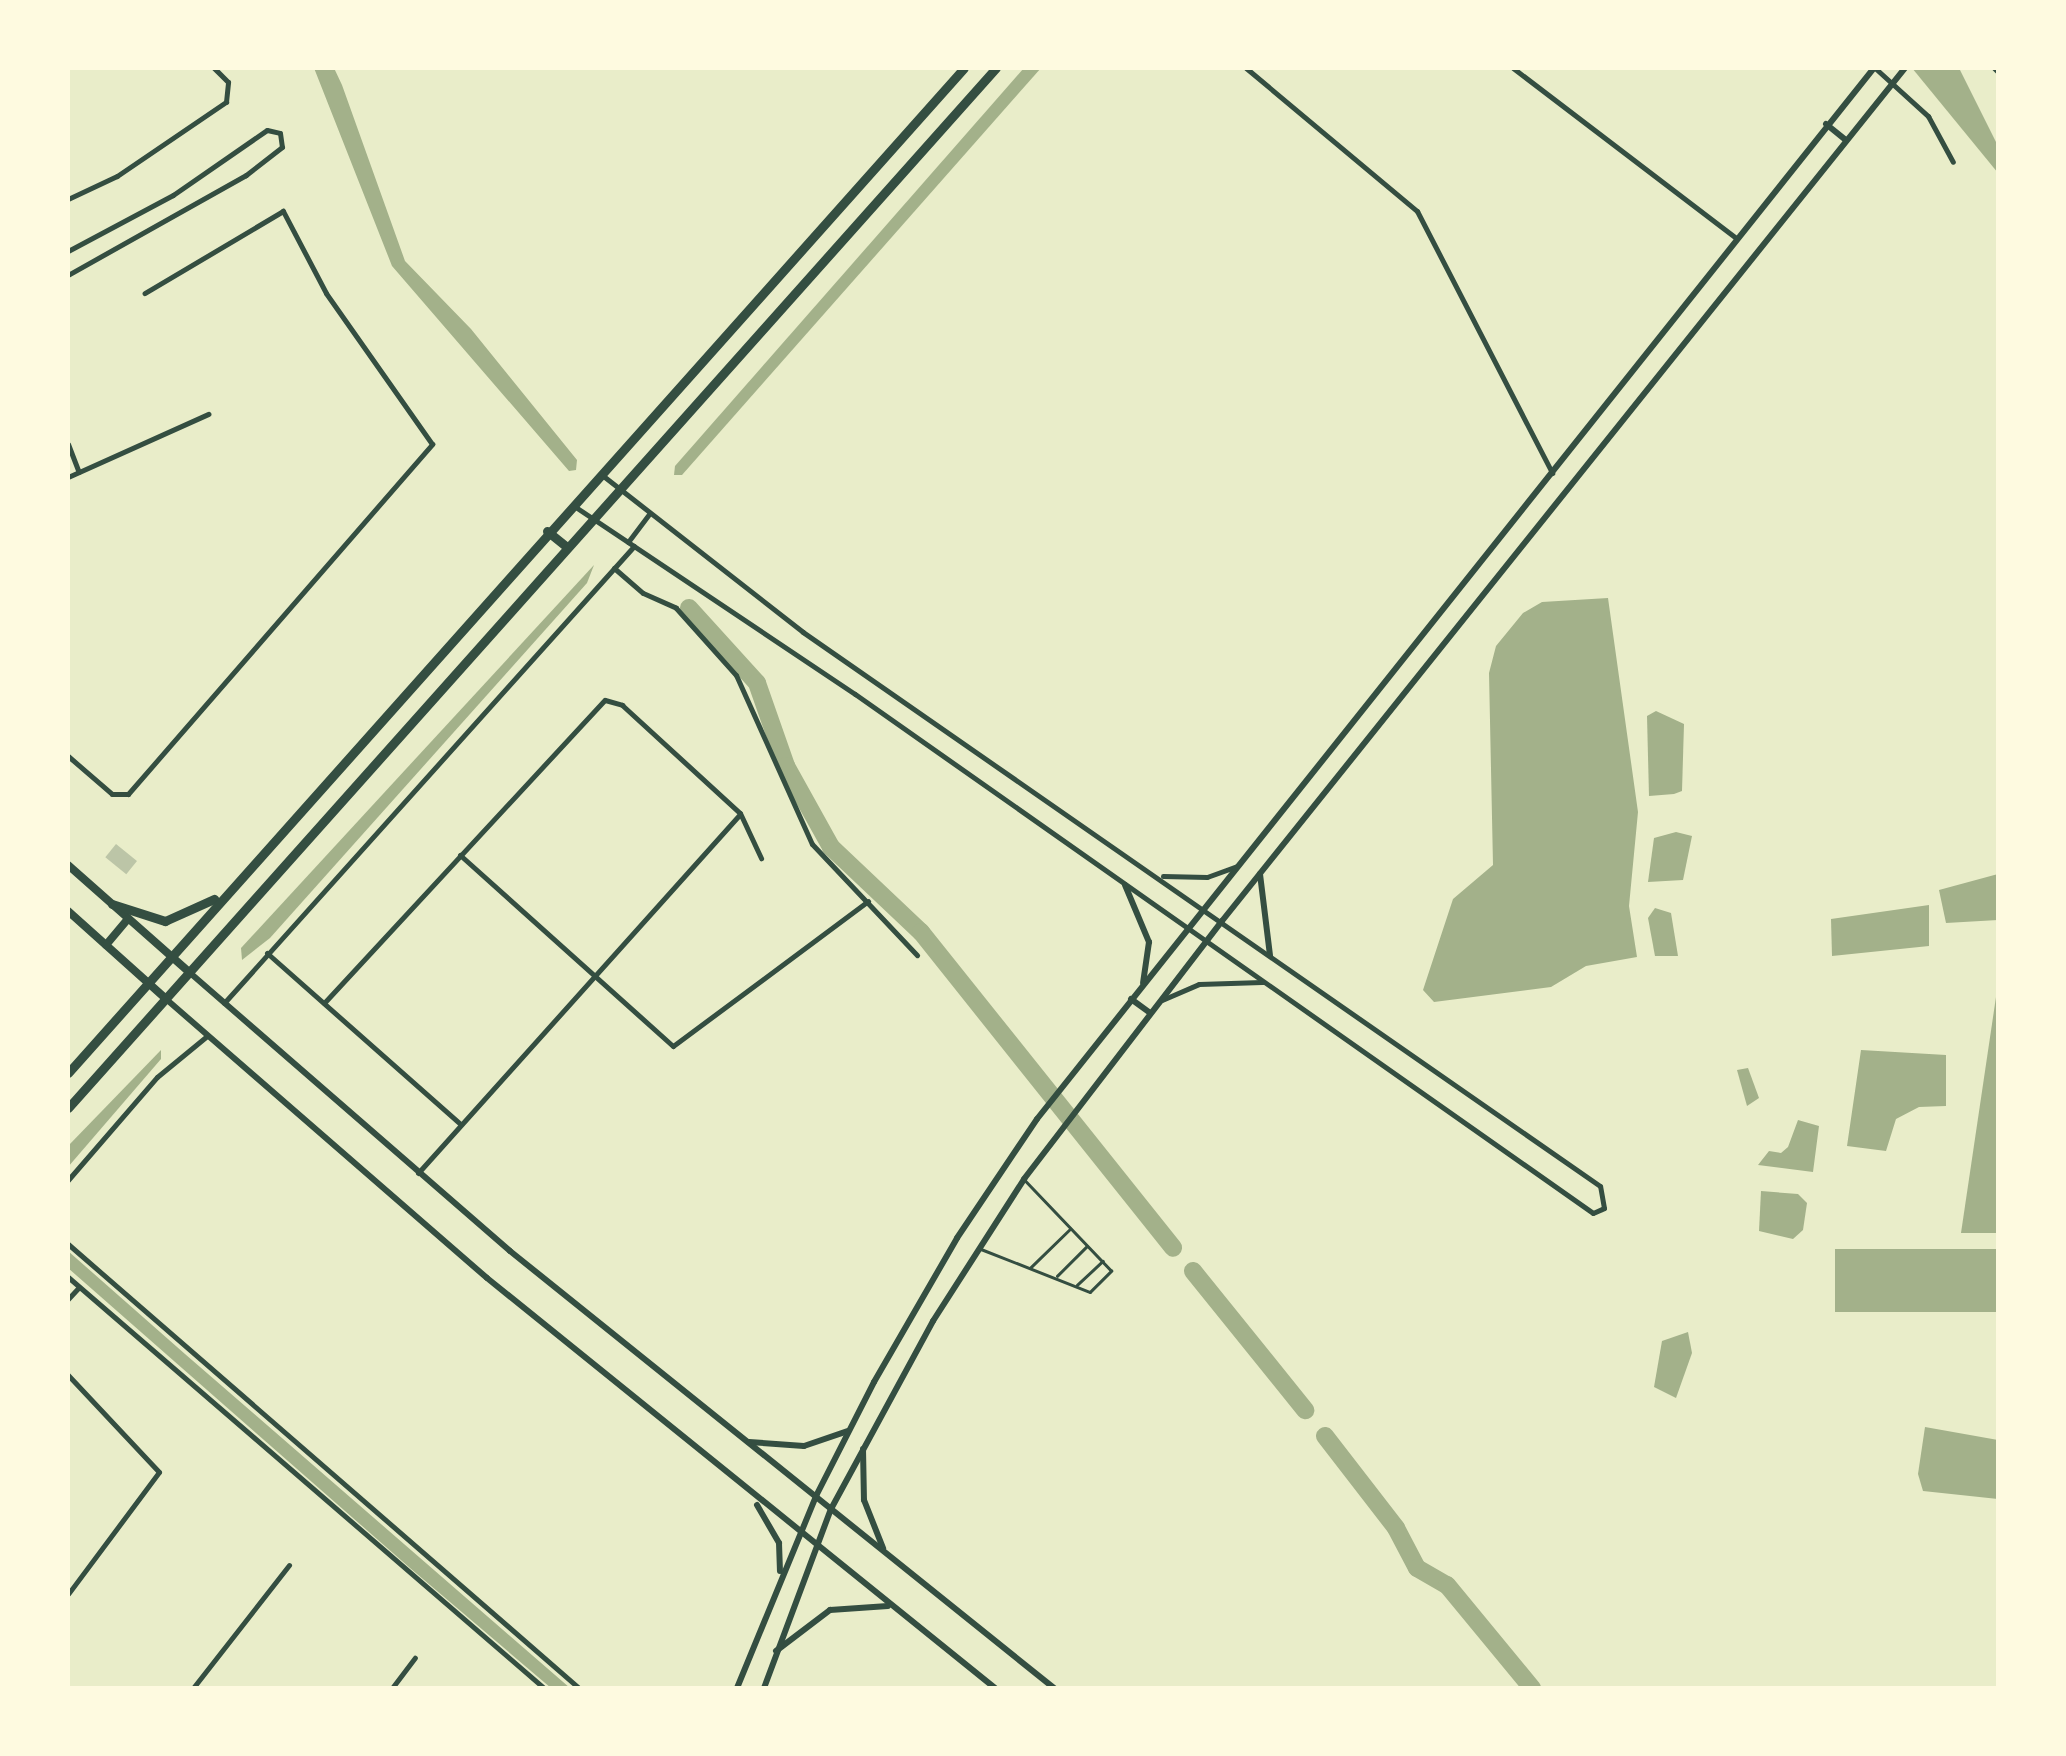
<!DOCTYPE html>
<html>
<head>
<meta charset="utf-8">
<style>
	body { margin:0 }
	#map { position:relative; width:2066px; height:1756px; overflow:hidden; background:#e9edc9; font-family:"Fira Sans",sans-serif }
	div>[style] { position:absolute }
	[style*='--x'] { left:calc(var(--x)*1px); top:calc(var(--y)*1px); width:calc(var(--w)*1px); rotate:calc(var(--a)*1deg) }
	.water>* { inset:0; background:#a3b18a; transform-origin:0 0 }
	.river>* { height:18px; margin:-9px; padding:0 9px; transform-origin:9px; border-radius:9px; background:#a3b18a }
	.building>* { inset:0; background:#bcc5a7; transform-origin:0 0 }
	.service>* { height:2.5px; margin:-1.25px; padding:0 1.25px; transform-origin:1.25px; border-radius:1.25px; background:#344e41 }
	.minor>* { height:5px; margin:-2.5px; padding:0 2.5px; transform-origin:2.5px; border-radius:2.5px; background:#344e41 }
	.tertiary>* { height:6px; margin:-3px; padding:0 3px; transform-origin:3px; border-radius:3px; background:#344e41 }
	.secondary>* { height:8px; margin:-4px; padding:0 4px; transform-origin:4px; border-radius:4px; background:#344e41 }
	.trunk>* { height:9px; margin:-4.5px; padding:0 4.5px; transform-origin:4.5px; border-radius:4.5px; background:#344e41 }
	span { translate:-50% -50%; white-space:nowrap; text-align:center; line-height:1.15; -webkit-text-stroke:8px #fefae0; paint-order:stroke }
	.frame { position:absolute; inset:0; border:70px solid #fefae0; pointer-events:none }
</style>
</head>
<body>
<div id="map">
	<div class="water">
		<div style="clip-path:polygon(314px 68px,334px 68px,342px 85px,405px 261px,471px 329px,577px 460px,576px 470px,569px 471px,392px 266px)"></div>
		<div style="clip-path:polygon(1024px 68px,1041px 68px,682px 475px,674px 475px,675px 466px)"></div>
		<div style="clip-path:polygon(1912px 68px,1959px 68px,1998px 146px,1998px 173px)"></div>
		<div style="clip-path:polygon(594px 565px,587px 583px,270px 938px,242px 960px,241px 948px)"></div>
		<div style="clip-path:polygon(1608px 598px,1638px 812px,1629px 906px,1637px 957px,1586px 966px,1551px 987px,1434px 1002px,1423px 990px,1453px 899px,1493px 865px,1489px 673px,1496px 646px,1523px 613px,1542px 602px)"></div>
		<div style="clip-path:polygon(1656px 711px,1684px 724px,1682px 791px,1674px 794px,1649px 796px,1647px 716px)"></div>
		<div style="clip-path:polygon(1676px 832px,1692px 836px,1683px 880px,1648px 882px,1654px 838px)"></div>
		<div style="clip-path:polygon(1998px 874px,1998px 920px,1946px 923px,1939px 890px)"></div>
		<div style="clip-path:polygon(1929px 905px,1929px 946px,1832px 956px,1831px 919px)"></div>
		<div style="clip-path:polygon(1655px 908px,1671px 913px,1678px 956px,1655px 956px,1648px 918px)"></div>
		<div style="clip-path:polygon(1996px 997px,1998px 1233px,1961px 1233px)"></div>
		<div style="clip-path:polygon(161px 1050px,161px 1059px,68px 1167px,68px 1146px)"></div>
		<div style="clip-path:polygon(1861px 1050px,1946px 1055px,1946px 1106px,1919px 1107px,1896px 1119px,1886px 1151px,1847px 1146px)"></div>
		<div style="clip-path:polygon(1748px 1068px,1759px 1098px,1747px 1106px,1737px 1070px)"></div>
		<div style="clip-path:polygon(1798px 1120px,1819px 1126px,1813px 1172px,1758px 1165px,1769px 1151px,1781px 1153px,1788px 1147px)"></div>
		<div style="clip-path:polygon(1761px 1191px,1798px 1194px,1807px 1203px,1803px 1230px,1793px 1239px,1759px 1231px)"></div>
		<div style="left:1998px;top:1249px;width:63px;height:163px;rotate:90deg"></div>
		<div style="clip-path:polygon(68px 1251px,185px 1354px,570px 1688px,551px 1688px,410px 1568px,68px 1268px)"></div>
		<div style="clip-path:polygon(1688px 1332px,1692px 1353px,1676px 1398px,1654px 1387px,1662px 1341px)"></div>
		<div style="clip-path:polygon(1925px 1427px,1998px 1440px,1998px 1499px,1923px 1491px,1918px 1474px)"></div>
	</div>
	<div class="river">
		<div style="--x:689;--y:608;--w:101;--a:47.8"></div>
		<div style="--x:757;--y:683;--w:88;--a:70.7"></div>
		<div style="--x:786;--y:766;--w:93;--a:60.9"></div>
		<div style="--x:831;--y:847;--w:124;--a:43.4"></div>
		<div style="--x:921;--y:932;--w:404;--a:51.4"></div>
		<div style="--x:1193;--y:1271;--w:179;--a:51.1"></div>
		<div style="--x:1325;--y:1436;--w:116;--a:52.3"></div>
		<div style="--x:1396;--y:1528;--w:45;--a:62.3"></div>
		<div style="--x:1417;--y:1568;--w:34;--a:30"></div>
		<div style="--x:1447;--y:1585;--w:134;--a:50.5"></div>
	</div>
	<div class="building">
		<div style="left:116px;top:844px;width:27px;height:17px;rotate:39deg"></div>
	</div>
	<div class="service">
		<div style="--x:981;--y:1249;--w:117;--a:21.5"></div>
		<div style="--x:1090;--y:1292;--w:30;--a:-45"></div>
		<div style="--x:1111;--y:1271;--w:124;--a:-133.7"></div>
		<div style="--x:1030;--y:1268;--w:56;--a:-44.3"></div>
		<div style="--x:1057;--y:1276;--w:42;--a:-45"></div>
		<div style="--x:1077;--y:1285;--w:35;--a:-43"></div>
	</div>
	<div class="minor">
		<div style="--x:1246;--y:68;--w:223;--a:39.9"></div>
		<div style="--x:1417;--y:211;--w:295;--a:62.7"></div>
		<div style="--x:1513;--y:68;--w:280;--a:37.3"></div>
		<div style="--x:1875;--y:68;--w:72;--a:42.2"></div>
		<div style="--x:1928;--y:116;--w:52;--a:61.5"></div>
		<div style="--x:1994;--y:68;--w:6;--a:45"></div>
		<div style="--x:68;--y:199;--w:54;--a:-25.1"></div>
		<div style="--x:117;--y:176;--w:132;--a:-34.2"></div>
		<div style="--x:226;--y:102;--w:20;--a:-84"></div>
		<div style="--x:228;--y:82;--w:20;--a:-135"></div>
		<div style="--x:68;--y:251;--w:119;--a:-28.1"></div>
		<div style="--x:173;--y:195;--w:114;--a:-34.7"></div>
		<div style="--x:267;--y:130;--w:13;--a:13"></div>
		<div style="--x:280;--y:133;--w:14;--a:82"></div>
		<div style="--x:282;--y:147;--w:46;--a:142.1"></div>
		<div style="--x:246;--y:175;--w:204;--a:150.7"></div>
		<div style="--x:68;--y:444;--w:30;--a:69"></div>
		<div style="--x:68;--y:477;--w:154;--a:-24.2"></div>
		<div style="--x:574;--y:506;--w:338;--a:33.8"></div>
		<div style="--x:855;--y:694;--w:902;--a:35.12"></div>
		<div style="--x:1593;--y:1213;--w:12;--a:-24"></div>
		<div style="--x:1604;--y:1208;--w:22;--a:-100"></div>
		<div style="--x:1600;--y:1186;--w:971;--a:-145.2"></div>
		<div style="--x:803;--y:632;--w:255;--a:-142"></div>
		<div style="--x:628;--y:542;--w:36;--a:-53"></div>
		<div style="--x:614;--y:568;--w:38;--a:41"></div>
		<div style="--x:643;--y:593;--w:36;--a:24"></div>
		<div style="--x:676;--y:608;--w:90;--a:48.2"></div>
		<div style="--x:736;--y:675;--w:185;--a:65.8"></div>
		<div style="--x:812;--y:844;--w:153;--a:46.6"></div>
		<div style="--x:68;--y:756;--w:58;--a:40.8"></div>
		<div style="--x:112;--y:794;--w:16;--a:0"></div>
		<div style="--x:128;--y:794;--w:464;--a:-49"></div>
		<div style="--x:432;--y:444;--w:184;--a:-125.1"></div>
		<div style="--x:326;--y:293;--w:93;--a:-117.7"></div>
		<div style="--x:283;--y:211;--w:161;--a:149.3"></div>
		<div style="--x:460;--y:855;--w:286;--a:41.9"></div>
		<div style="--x:673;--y:1046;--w:243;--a:-36.6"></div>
		<div style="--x:1163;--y:876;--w:44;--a:1.3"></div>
		<div style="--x:1207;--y:877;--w:32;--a:-20"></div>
		<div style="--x:267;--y:953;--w:258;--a:41.5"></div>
		<div style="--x:1162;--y:1000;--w:40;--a:-23.4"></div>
		<div style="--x:1199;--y:984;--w:63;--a:-1.8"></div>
		<div style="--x:224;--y:1003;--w:614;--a:-48.1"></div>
		<div style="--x:324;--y:1003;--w:413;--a:-47.2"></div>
		<div style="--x:605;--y:700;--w:18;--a:16"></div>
		<div style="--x:622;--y:705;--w:160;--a:42.5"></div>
		<div style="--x:740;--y:813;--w:50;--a:65"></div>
		<div style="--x:418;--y:1173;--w:482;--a:-48.1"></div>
		<div style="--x:68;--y:1180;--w:136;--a:-49.2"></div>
		<div style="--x:157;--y:1077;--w:65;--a:-39.4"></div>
		<div style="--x:68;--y:1244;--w:677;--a:40.99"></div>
		<div style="--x:68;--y:1277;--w:629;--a:40.81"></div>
		<div style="--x:68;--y:1299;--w:16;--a:-47"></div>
		<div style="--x:68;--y:1375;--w:133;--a:46.8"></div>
		<div style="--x:159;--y:1472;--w:152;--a:126.7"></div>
		<div style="--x:193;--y:1688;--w:156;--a:-52"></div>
		<div style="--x:392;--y:1688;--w:38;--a:-53"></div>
	</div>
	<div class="tertiary">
		<div style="--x:1826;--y:124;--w:26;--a:39"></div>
		<div style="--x:1260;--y:874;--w:82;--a:83"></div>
		<div style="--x:1125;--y:885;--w:62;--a:67.2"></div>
		<div style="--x:1149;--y:942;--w:41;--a:98.3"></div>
		<div style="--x:189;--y:972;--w:425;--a:41"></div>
		<div style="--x:510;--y:1251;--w:698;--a:38.78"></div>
		<div style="--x:166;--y:999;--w:425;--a:41"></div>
		<div style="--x:487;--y:1278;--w:653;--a:38.91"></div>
		<div style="--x:1131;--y:999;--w:24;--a:36"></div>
		<div style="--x:749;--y:1442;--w:55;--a:4.2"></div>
		<div style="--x:804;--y:1446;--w:46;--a:-18.8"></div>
		<div style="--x:863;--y:1449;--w:51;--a:88.9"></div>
		<div style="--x:864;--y:1500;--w:52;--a:68.4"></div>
		<div style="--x:757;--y:1505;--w:44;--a:59.9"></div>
		<div style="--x:779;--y:1543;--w:28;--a:88"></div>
		<div style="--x:776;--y:1651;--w:68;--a:-37.2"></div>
		<div style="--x:830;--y:1610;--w:58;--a:-3.9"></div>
		<div style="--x:737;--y:1688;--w:208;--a:-67.6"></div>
		<div style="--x:816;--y:1496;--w:128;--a:-63"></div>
		<div style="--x:874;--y:1382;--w:166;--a:-60"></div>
		<div style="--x:957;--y:1238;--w:143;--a:-56.1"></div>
		<div style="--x:1037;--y:1119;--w:1344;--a:-51.47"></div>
		<div style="--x:764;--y:1688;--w:191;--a:-69.5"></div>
		<div style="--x:831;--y:1509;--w:214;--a:-61.5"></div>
		<div style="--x:933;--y:1321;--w:169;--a:-57.3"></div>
		<div style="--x:1024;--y:1179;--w:325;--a:-52.5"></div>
		<div style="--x:1222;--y:921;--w:1093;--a:-51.32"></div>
	</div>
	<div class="secondary">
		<div style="--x:68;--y:865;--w:162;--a:41.5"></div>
		<div style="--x:68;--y:911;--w:130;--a:41.9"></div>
		<div style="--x:106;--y:945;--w:34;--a:-50"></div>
	</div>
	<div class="trunk">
		<div style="--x:547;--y:531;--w:26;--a:39"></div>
		<div style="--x:112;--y:904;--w:56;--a:17.8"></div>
		<div style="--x:165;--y:921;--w:54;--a:-24.2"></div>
		<div style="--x:68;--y:1073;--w:1346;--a:-48.28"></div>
		<div style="--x:68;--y:1108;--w:1394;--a:-48.26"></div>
	</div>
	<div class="frame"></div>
</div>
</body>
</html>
